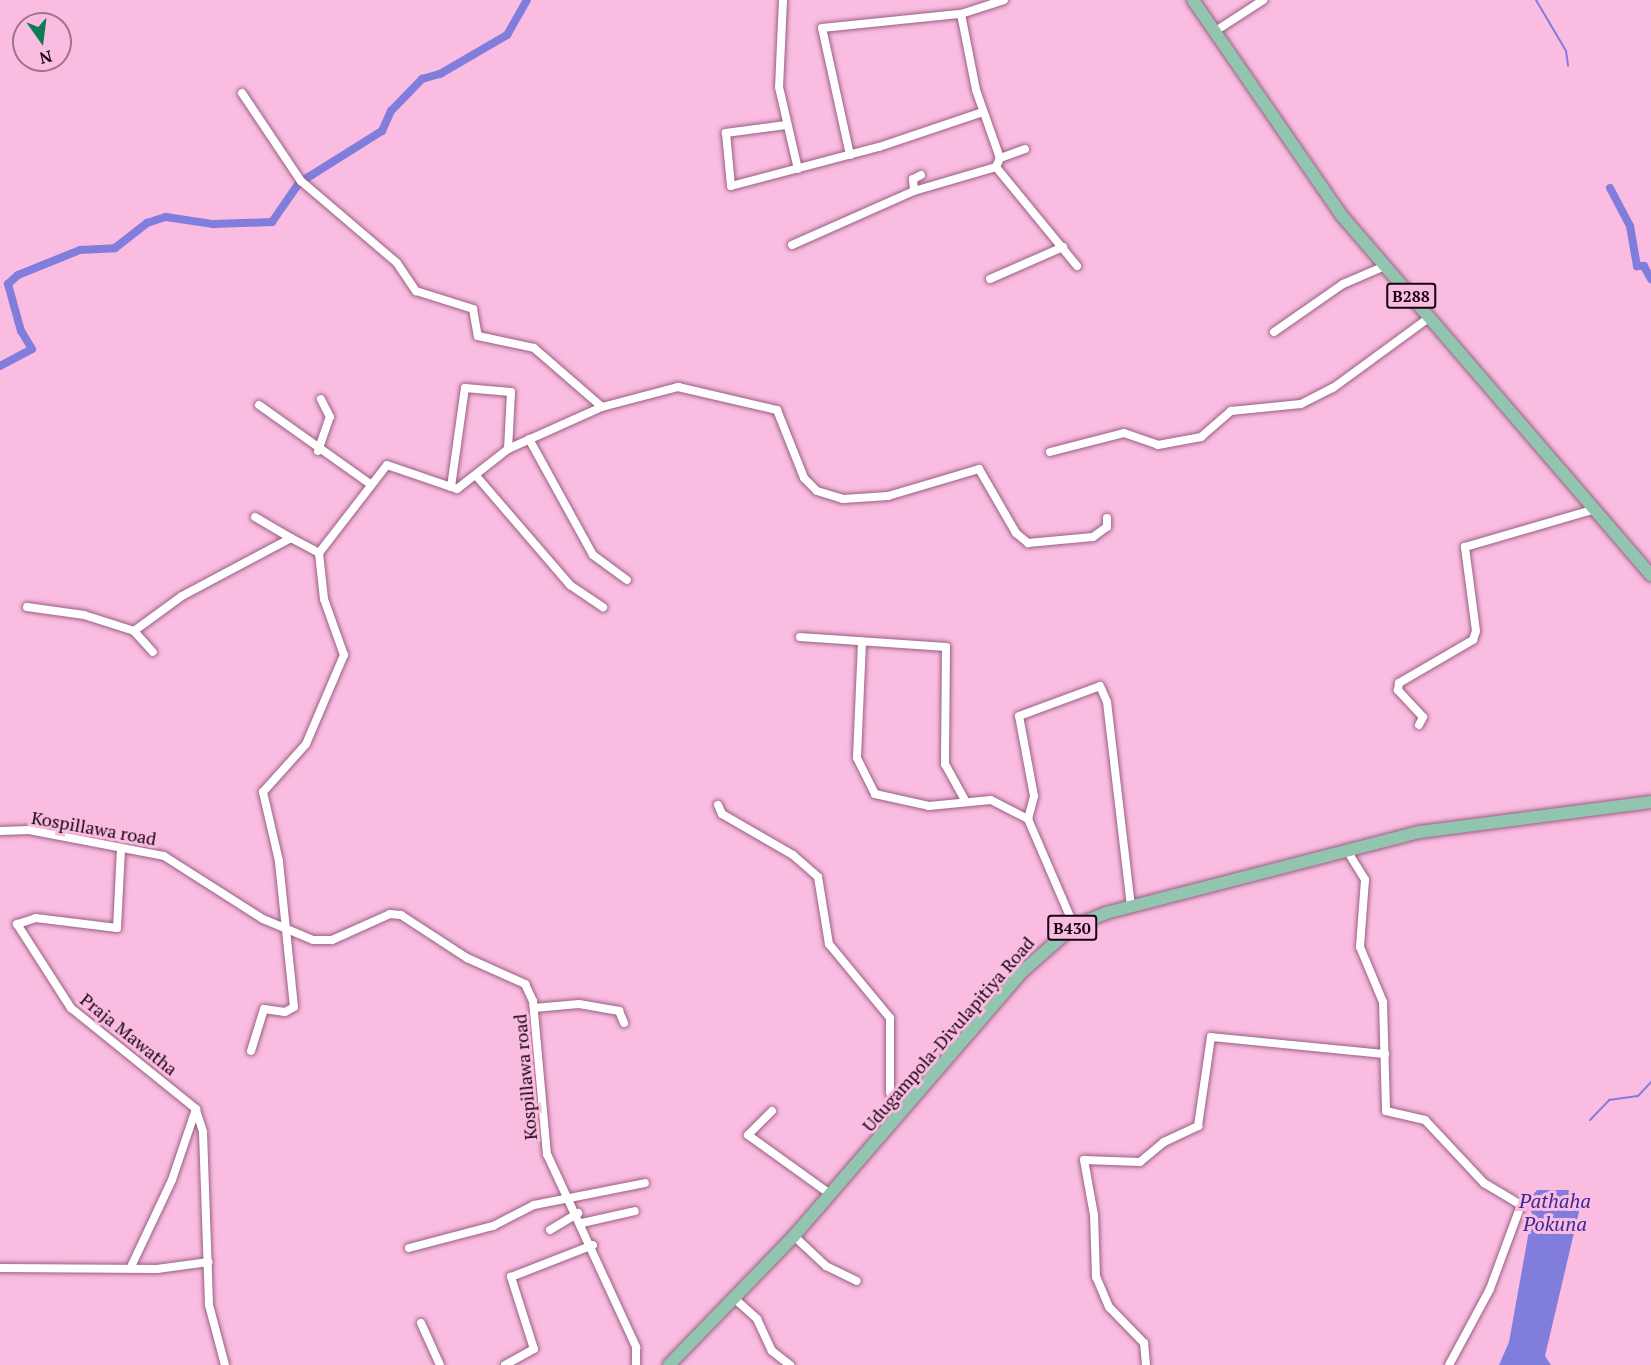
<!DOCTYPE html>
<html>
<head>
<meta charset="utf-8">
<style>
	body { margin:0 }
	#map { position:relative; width:1651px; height:1365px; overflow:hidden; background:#fabce0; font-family:"PT Serif",serif }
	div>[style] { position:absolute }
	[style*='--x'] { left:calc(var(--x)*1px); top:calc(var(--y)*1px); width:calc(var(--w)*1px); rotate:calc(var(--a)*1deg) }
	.water>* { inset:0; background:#817ddd }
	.stream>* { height:2px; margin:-1px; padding:0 1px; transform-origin:1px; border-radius:1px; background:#817ddd }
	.canal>* { height:8px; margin:-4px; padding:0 4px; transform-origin:4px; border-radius:4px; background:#817ddd }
	.roads { filter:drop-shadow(0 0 2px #986082) drop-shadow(0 0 2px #986082) }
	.street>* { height:8px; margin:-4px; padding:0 4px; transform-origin:4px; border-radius:4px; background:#fff }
	.primary>* { height:12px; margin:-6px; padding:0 6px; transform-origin:6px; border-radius:6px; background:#91c5af }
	span { translate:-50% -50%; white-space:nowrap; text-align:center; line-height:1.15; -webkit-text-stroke:6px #fabce0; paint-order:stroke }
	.shield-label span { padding:2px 4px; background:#fabce0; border:2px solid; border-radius:4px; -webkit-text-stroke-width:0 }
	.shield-label { font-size:16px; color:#170410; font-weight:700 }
	.street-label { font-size:18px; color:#170410 }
	.water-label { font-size:20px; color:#3d2898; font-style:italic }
	.north { position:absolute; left:12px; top:12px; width:60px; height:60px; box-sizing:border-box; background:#fabce0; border:2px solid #9f728d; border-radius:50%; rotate:166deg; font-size:16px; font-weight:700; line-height:24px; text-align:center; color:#170410 }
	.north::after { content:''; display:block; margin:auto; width:21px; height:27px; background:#0c7b56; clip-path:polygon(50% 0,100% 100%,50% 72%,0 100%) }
</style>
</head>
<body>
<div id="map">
	<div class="water">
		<div style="clip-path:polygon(1537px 1190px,1568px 1190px,1581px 1203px,1545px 1356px,1551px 1365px,1499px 1365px,1509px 1342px,1532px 1214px,1528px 1201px)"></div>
	</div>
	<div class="stream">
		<div style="--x:1536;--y:0;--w:59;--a:59.5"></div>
		<div style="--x:1566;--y:51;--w:15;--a:82"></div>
		<div style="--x:1590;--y:1120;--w:28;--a:-46"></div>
		<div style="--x:1609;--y:1100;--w:29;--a:-8"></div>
		<div style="--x:1638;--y:1096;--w:19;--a:-47"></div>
	</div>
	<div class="canal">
		<div style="--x:1610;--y:188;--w:43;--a:62.2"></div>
		<div style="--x:1630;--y:226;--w:41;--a:80.1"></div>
		<div style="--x:1637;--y:266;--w:7;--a:0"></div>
		<div style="--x:1644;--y:266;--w:15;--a:62"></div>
		<div style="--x:0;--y:366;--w:36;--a:-28"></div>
		<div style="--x:32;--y:349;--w:21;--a:-121"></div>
		<div style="--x:21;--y:331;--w:49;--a:-105.5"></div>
		<div style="--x:8;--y:284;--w:13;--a:-42"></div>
		<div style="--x:18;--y:275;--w:67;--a:-22"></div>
		<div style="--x:80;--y:250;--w:35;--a:-3"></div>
		<div style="--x:115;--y:248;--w:41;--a:-38"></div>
		<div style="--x:147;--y:223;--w:20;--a:-18"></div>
		<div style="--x:166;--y:217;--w:48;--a:8.5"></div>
		<div style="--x:213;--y:224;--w:59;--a:-1.9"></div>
		<div style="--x:272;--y:222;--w:47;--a:-55.3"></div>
		<div style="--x:299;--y:183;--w:98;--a:-32.1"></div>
		<div style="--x:382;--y:131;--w:22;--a:-66"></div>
		<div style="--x:391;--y:111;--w:45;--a:-45.9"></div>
		<div style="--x:422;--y:79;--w:19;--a:-16"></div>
		<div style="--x:440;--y:74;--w:78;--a:-30.2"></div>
		<div style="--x:507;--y:35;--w:40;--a:-60.3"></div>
	</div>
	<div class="roads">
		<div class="street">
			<div style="--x:783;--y:0;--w:87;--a:92.6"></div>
			<div style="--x:779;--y:87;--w:84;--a:77"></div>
			<div style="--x:961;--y:14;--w:77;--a:78.8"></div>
			<div style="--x:976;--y:90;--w:72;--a:70.6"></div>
			<div style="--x:1214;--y:32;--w:59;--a:-33.1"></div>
			<div style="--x:242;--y:93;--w:106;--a:56.2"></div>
			<div style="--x:301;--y:181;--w:126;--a:40.5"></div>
			<div style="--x:397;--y:263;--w:34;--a:56"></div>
			<div style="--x:416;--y:291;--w:60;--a:17.5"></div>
			<div style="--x:473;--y:309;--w:27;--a:80"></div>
			<div style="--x:478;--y:336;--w:57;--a:12.1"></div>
			<div style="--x:534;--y:348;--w:90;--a:40.9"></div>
			<div style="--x:786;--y:125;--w:61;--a:172.4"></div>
			<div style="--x:726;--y:133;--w:53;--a:84.6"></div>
			<div style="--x:731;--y:186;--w:153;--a:-14.8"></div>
			<div style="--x:879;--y:147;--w:110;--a:-18.6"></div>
			<div style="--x:1025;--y:149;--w:27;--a:160"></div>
			<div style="--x:1000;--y:158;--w:10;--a:114"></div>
			<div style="--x:996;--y:167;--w:128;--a:50.7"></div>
			<div style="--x:850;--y:155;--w:130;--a:-102.4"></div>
			<div style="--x:822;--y:28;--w:140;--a:-5.8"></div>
			<div style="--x:961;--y:14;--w:45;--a:-18"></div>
			<div style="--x:921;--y:175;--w:9;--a:153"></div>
			<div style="--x:913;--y:179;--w:12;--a:85"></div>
			<div style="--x:914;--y:191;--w:85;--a:-16.3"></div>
			<div style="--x:792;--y:245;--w:133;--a:-23.9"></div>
			<div style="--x:990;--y:279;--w:80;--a:-23.7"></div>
			<div style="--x:1274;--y:332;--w:84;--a:-34.8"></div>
			<div style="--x:1343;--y:284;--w:46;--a:-23.2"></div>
			<div style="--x:259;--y:405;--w:136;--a:35.4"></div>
			<div style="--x:529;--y:439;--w:132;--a:61.1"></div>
			<div style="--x:593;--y:555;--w:42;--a:36.3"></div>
			<div style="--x:318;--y:451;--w:36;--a:-71"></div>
			<div style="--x:330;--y:417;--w:20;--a:-117"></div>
			<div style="--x:1050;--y:452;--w:76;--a:-14.4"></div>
			<div style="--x:1124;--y:433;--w:36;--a:19"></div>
			<div style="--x:1158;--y:445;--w:44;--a:-10.5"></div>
			<div style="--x:1201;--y:437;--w:40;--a:-41"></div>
			<div style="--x:1231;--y:411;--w:70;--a:-5.7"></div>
			<div style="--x:1301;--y:404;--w:36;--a:-27"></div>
			<div style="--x:1333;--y:388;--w:120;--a:-36.2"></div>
			<div style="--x:478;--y:478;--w:141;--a:49.3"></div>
			<div style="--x:570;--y:585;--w:40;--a:34"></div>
			<div style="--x:451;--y:487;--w:100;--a:-82"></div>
			<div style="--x:465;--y:388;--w:46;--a:5"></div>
			<div style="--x:511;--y:392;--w:57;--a:93"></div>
			<div style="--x:255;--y:517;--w:42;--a:30.3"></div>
			<div style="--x:27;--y:607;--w:58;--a:8"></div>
			<div style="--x:84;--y:615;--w:52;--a:17.7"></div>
			<div style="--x:134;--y:631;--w:59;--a:-36.1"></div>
			<div style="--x:182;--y:596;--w:123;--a:-28"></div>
			<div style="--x:291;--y:538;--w:32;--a:28"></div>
			<div style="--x:319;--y:553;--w:111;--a:-52.3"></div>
			<div style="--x:387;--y:465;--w:74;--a:18.9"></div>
			<div style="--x:457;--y:489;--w:65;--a:-38.1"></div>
			<div style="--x:508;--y:449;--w:103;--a:-24.1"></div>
			<div style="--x:602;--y:407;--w:79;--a:-14.7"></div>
			<div style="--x:678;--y:387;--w:102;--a:13.1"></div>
			<div style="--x:777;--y:410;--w:73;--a:68.3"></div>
			<div style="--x:804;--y:478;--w:18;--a:45"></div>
			<div style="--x:817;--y:491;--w:27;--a:17"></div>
			<div style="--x:843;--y:499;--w:45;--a:-3.8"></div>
			<div style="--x:888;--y:496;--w:95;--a:-16.5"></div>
			<div style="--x:979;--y:469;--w:74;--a:60"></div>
			<div style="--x:1016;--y:533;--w:16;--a:40"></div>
			<div style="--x:1028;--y:543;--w:65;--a:-5.3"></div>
			<div style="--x:1093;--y:537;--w:17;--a:-36"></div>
			<div style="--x:1107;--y:527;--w:9;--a:-90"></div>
			<div style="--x:134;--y:631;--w:28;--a:48"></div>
			<div style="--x:800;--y:637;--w:146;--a:3.9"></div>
			<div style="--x:946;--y:647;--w:117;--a:90.5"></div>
			<div style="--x:945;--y:764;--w:43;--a:61.1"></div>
			<div style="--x:862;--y:642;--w:116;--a:92.5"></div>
			<div style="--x:857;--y:758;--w:40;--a:63.4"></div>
			<div style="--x:875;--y:794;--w:55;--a:12.5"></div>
			<div style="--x:929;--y:806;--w:62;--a:-5.5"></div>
			<div style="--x:991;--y:800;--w:42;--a:27.2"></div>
			<div style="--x:1028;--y:819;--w:116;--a:66.7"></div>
			<div style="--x:1419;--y:725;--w:9;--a:-63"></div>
			<div style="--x:1423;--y:717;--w:37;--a:-133"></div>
			<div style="--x:1398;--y:690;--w:7;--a:-82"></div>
			<div style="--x:1399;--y:683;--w:86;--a:-30.2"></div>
			<div style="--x:1473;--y:640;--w:9;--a:-72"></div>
			<div style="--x:1476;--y:631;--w:85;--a:-97.5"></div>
			<div style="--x:1465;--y:547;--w:136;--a:-16.2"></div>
			<div style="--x:718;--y:805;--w:10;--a:66"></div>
			<div style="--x:722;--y:814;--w:82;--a:30"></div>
			<div style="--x:793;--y:855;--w:33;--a:41"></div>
			<div style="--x:818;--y:877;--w:68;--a:80.7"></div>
			<div style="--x:829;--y:944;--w:96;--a:50.5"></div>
			<div style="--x:890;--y:1018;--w:74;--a:90"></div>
			<div style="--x:890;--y:1092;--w:26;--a:69"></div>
			<div style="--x:1028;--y:819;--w:24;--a:-75"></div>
			<div style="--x:1034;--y:796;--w:81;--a:-100.6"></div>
			<div style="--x:1019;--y:716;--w:86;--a:-20.3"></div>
			<div style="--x:1100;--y:686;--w:17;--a:66"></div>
			<div style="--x:1107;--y:702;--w:205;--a:83.3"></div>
			<div style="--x:0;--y:831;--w:29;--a:-2"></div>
			<div style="--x:29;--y:830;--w:137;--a:10.9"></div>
			<div style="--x:164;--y:856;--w:117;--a:32.5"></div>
			<div style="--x:263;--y:919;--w:54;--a:22.8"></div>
			<div style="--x:313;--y:940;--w:19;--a:0"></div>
			<div style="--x:332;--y:940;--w:64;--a:-24.1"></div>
			<div style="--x:390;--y:914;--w:11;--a:5"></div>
			<div style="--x:401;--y:915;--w:79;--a:33.1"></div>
			<div style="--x:467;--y:958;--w:64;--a:24.1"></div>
			<div style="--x:525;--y:984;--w:19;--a:65"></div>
			<div style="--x:533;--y:1001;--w:154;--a:84.8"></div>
			<div style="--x:547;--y:1154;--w:213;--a:65.2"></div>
			<div style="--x:636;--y:1347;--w:18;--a:90"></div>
			<div style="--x:121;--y:849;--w:79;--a:92.9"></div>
			<div style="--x:117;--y:928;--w:82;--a:-173"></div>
			<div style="--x:36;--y:918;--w:20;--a:162"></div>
			<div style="--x:17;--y:924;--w:100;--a:57.3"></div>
			<div style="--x:71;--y:1008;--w:161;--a:38.9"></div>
			<div style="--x:196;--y:1109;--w:75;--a:108.7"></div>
			<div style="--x:172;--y:1180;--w:98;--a:115.3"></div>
			<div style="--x:1346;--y:849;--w:36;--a:58"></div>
			<div style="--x:1365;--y:880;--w:67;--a:94.3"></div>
			<div style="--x:1360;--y:947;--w:60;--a:67.3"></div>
			<div style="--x:1383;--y:1002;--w:109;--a:88.4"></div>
			<div style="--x:1386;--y:1111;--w:40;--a:13"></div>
			<div style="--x:1425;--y:1120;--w:86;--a:46.9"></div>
			<div style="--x:1484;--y:1183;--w:43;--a:30.7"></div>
			<div style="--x:1521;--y:1205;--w:90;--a:110.3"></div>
			<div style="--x:1490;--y:1289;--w:86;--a:118.3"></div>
			<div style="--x:534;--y:1008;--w:45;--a:-5.1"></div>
			<div style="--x:579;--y:1004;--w:41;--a:9.9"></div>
			<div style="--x:619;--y:1011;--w:13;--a:67"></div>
			<div style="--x:251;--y:1051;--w:44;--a:-72.8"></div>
			<div style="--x:264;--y:1009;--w:21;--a:8"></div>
			<div style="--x:285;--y:1012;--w:10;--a:-29"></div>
			<div style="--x:294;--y:1007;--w:147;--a:-95.9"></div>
			<div style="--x:279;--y:861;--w:71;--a:-103.1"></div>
			<div style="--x:263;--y:792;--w:64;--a:-48.1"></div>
			<div style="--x:306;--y:744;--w:97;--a:-66.9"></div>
			<div style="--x:344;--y:655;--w:59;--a:-109.7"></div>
			<div style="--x:324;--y:599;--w:46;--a:-96.2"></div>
			<div style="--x:196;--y:1110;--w:23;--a:72"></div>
			<div style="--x:203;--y:1132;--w:173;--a:88"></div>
			<div style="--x:209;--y:1305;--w:62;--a:75.1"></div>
			<div style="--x:772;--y:1111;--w:34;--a:135"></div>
			<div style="--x:748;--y:1135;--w:101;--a:35.7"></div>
			<div style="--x:582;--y:1223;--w:54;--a:-12.8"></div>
			<div style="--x:550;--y:1230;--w:33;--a:-31"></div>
			<div style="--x:794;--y:1236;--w:44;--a:43.2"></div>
			<div style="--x:826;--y:1266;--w:34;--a:26"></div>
			<div style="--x:409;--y:1248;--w:87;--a:-14.7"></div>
			<div style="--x:493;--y:1226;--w:46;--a:-27.1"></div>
			<div style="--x:534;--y:1205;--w:113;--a:-11.2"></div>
			<div style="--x:0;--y:1268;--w:157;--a:0.4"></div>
			<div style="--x:157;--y:1269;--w:52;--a:-7.7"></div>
			<div style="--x:735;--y:1299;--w:30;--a:42"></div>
			<div style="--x:757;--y:1319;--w:35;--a:65"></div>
			<div style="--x:772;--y:1351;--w:23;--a:38"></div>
			<div style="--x:421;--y:1323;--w:46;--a:65.7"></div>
			<div style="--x:505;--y:1365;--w:33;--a:-29"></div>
			<div style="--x:534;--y:1349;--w:76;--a:-107.7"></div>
			<div style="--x:511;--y:1277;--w:88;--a:-21.3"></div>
			<div style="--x:1146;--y:1365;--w:22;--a:-95"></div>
			<div style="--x:1144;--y:1343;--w:50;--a:-134.2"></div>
			<div style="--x:1109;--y:1307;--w:33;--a:-113"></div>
			<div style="--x:1096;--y:1277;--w:62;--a:-91.8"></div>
			<div style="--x:1094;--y:1215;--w:56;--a:-100.3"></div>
			<div style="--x:1084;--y:1160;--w:56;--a:2"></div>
			<div style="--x:1140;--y:1162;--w:31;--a:-40"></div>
			<div style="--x:1164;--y:1142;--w:38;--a:-25"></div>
			<div style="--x:1198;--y:1126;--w:90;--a:-81.7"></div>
			<div style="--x:1211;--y:1037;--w:175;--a:5.6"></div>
		</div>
		<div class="primary">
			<div style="--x:1193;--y:0;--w:262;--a:55.4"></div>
			<div style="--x:1342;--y:216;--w:474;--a:49.3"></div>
			<div style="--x:669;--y:1365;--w:180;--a:-45.9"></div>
			<div style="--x:794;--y:1236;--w:350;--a:-49.2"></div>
			<div style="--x:1023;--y:971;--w:68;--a:-41.4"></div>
			<div style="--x:1074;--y:926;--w:35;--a:-22"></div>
			<div style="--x:1106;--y:913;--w:324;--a:-14.5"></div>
			<div style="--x:1420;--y:832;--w:233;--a:-7.4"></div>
		</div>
	</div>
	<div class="shield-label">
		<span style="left:1411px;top:296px">B288</span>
		<span style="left:1072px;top:928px">B430</span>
	</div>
	<div class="street-label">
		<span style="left:94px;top:828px;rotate:10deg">Kospillawa road</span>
		<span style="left:129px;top:1034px;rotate:39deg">Praja Mawatha</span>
		<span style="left:948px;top:1034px;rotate:-49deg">Udugampola-Divulapitiya Road</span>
		<span style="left:525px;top:1077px;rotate:-95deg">Kospillawa road</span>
	</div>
	<div class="water-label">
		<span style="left:1555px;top:1212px">Pathaha<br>Pokuna</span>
	</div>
	<div class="north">N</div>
</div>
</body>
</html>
